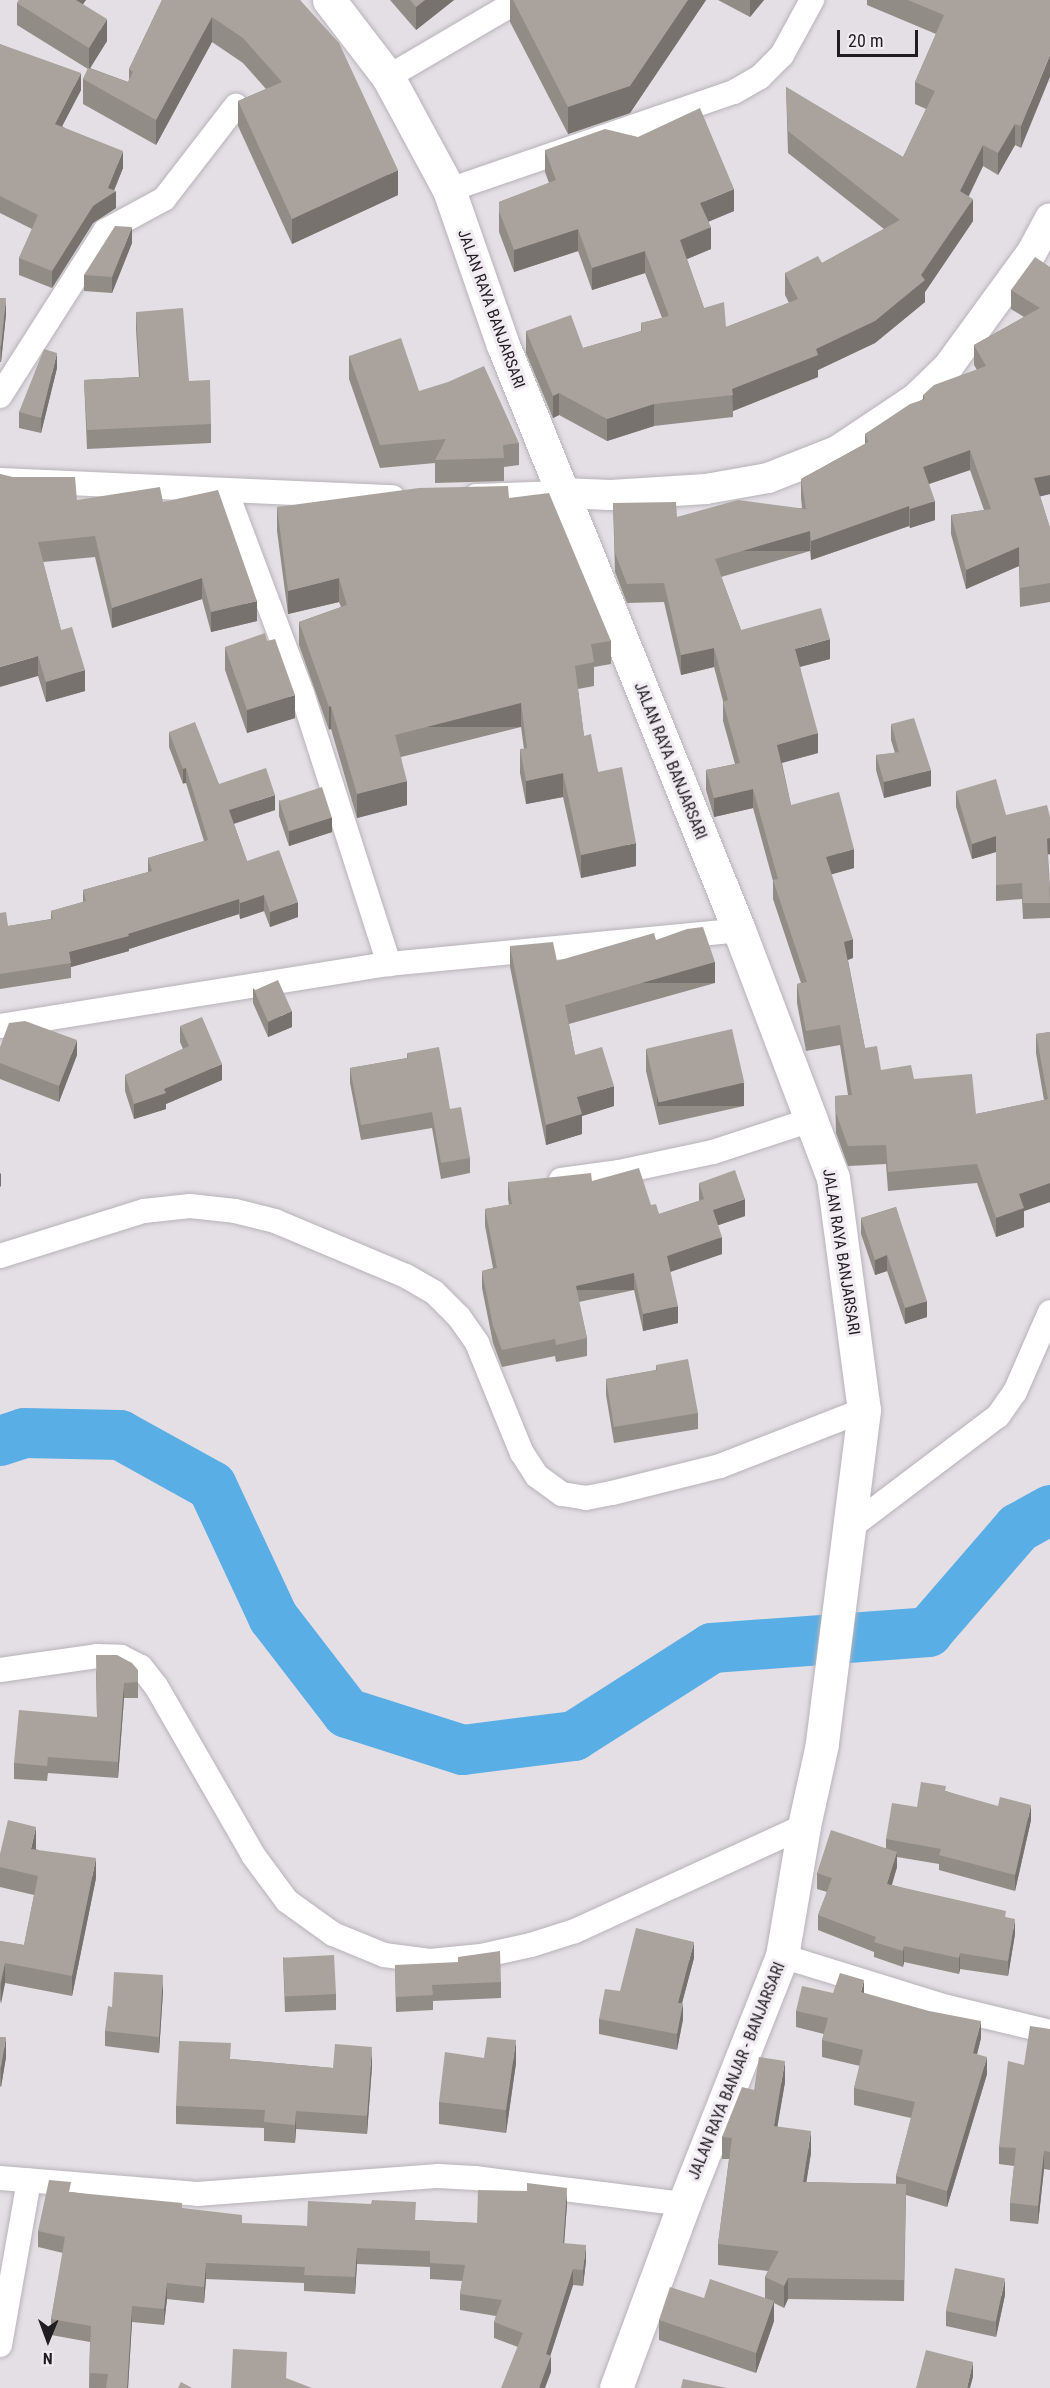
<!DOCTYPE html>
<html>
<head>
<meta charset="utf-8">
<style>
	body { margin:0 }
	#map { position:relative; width:1050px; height:2388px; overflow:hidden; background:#e4dee5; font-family:"Roboto Condensed",sans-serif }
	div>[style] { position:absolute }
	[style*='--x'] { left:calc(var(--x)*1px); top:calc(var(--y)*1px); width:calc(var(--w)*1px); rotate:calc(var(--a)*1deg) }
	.river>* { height:50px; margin:-25px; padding:0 25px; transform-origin:25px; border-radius:25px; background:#59aee5 }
	.roads { filter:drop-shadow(0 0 2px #b8b2b9) drop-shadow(0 0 2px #b8b2b9) }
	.minor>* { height:24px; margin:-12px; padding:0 12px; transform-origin:12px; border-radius:12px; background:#fff }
	.tertiary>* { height:30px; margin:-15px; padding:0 15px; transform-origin:15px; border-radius:15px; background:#fff }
	.trunk>* { height:33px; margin:-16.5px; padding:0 16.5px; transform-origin:16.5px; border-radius:16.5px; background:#fff }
	.wall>* { inset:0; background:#928c87 }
	.shaded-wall>* { inset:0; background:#77726e; transform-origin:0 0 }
	.building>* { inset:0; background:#aaa39d; transform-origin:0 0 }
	span { translate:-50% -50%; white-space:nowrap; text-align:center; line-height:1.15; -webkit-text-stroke:6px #f1ebf2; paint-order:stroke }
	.street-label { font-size:16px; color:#1f1d20 }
	.north { position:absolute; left:18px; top:2310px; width:60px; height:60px; -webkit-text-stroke:4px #f1ebf2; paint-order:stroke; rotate:181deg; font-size:16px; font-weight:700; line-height:24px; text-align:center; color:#1f1d20 }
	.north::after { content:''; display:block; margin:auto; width:21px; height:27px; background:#1f1d20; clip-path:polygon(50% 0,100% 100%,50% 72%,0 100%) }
	.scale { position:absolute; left:837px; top:30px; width:81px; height:27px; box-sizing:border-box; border:3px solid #1f1d20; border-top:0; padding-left:8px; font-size:18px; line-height:21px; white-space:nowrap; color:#1f1d20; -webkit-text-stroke:4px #f1ebf2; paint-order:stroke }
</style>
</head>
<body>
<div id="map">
	<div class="river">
		<div style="--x:0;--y:1441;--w:25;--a:-18"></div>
		<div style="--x:24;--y:1433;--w:96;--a:1.2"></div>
		<div style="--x:120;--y:1435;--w:105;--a:29"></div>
		<div style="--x:212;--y:1486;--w:145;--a:65"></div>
		<div style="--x:273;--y:1617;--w:121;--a:52.4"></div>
		<div style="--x:347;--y:1713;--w:122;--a:17.7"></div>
		<div style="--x:463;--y:1750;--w:112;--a:-7.2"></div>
		<div style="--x:574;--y:1736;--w:164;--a:-32.5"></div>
		<div style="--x:712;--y:1648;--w:217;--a:-4.2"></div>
		<div style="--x:928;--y:1632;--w:138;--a:-49.1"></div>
		<div style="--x:1018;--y:1528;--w:37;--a:-29"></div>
	</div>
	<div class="roads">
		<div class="minor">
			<div style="--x:388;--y:77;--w:152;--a:-30.4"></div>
			<div style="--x:449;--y:190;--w:301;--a:-19"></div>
			<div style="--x:734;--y:92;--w:30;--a:-30"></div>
			<div style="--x:760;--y:77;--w:31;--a:-45"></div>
			<div style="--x:782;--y:55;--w:63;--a:-61.4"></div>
			<div style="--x:0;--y:396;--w:196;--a:-57.5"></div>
			<div style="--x:105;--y:231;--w:67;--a:-28.5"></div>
			<div style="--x:164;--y:199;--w:118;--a:-52.3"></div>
			<div style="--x:0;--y:480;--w:393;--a:2.5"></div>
			<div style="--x:226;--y:491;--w:216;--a:69.4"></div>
			<div style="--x:302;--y:693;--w:285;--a:72.2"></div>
			<div style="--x:476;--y:496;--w:85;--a:-2"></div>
			<div style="--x:0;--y:1026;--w:394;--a:-9.1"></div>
			<div style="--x:389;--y:964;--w:352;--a:-5.5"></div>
			<div style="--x:561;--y:1180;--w:59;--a:-7.9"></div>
			<div style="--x:619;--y:1172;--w:96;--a:-12"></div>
			<div style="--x:713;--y:1152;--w:103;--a:-18.1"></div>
			<div style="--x:0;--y:1256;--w:151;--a:-17.4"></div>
			<div style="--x:144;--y:1211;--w:46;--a:-6.2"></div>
			<div style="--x:190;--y:1206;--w:45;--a:6.3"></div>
			<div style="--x:235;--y:1211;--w:41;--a:14"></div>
			<div style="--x:275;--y:1221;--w:142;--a:22.8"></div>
			<div style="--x:406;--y:1276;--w:32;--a:30"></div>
			<div style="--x:434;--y:1292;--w:35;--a:45"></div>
			<div style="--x:459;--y:1317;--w:32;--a:55"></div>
			<div style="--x:477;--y:1343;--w:119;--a:67.8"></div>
			<div style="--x:522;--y:1453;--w:27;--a:57"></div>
			<div style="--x:537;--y:1476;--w:31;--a:36"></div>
			<div style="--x:562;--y:1494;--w:24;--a:9"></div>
			<div style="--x:586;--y:1498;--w:26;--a:-11"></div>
			<div style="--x:612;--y:1493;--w:111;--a:-14"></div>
			<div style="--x:720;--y:1466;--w:155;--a:-21.3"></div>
			<div style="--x:851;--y:1527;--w:184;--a:-37.1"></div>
			<div style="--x:998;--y:1416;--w:29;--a:-55"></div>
			<div style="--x:1015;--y:1392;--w:87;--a:-66.4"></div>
			<div style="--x:0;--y:1670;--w:98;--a:-8.2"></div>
			<div style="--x:97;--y:1656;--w:24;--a:2"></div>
			<div style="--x:121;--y:1657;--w:22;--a:27"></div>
			<div style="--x:141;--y:1667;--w:24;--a:52"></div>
			<div style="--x:156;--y:1686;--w:195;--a:60.1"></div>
			<div style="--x:253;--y:1855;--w:57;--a:53.5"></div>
			<div style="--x:287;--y:1901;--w:57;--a:35.7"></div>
			<div style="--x:333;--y:1934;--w:55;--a:22.4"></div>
			<div style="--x:384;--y:1955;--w:46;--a:7.4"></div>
			<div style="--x:430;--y:1961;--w:51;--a:-5.6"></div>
			<div style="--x:481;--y:1956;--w:51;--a:-12.4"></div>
			<div style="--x:531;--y:1945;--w:46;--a:-17.7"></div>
			<div style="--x:575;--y:1931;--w:252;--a:-24.6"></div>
			<div style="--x:782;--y:1956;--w:173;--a:17.2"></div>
			<div style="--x:947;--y:2007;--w:106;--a:13.6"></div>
			<div style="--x:0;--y:2178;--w:198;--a:4.6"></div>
			<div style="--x:197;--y:2194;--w:242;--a:-4.3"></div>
			<div style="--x:438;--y:2176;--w:37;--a:3"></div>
			<div style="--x:475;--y:2178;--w:211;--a:7.1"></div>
			<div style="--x:0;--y:2345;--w:167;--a:-80"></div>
		</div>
		<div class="tertiary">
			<div style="--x:561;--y:493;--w:50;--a:2.3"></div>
			<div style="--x:611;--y:495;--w:95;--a:-3.6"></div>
			<div style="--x:706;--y:489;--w:63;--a:-10.1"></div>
			<div style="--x:768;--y:478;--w:74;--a:-21.4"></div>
			<div style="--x:837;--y:451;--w:94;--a:-33.7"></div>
			<div style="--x:915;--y:399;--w:46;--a:-44.1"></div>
			<div style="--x:948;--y:367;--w:142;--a:-53.9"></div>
			<div style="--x:1032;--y:252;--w:38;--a:-62"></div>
		</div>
		<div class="trunk">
			<div style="--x:329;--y:0;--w:97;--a:52.5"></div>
			<div style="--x:388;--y:77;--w:128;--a:61.6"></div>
			<div style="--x:449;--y:190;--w:164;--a:70.8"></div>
			<div style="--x:503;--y:345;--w:631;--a:68.03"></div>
			<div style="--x:739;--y:930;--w:203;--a:69.2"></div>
			<div style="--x:811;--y:1120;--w:62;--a:69.2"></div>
			<div style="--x:833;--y:1178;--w:234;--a:82.4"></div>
			<div style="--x:864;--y:1410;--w:337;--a:97.2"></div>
			<div style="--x:822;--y:1744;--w:84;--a:102.4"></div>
			<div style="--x:804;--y:1826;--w:132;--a:99.6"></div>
			<div style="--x:782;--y:1956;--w:267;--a:111.6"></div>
			<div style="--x:684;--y:2204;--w:196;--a:110.3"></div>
		</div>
	</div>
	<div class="wall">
		<div style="clip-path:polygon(19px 0,86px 0,83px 4px,107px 41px,90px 68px,128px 82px,129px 80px,129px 69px,162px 0,300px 0,398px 195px,292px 244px,238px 126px,238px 101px,266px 89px,243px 63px,212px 42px,156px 145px,83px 104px,83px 79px,88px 69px,17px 25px,17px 3px)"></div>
		<div style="clip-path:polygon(390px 0,454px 0,416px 30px)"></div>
		<div style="clip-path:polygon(510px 0,706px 0,630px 113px,568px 134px,510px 22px)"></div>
		<div style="clip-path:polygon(718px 0,764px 0,750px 17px)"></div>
		<div style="clip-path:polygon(867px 0,1050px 0,1021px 148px,1015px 145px,998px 175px,983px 166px,969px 196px,973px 221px,925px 292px,925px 302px,875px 343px,818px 370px,818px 377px,733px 411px,733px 417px,654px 426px,607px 441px,559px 415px,553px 418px,526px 353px,526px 331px,583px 348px,641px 331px,641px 323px,662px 318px,645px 273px,592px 290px,578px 251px,514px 272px,499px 232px,499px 202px,549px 183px,545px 172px,545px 150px,734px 211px,708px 222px,711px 249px,687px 259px,704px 308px,726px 327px,789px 303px,785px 295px,785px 273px,822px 263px,884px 229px,788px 153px,786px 87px,903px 157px,926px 109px,915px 104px,915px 82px,936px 34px,867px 5px)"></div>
		<div style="clip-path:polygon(0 44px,81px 90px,62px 126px,123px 168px,114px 190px,116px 208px,93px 223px,52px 288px,19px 275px,19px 258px,32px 229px,0 213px)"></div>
		<div style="clip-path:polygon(132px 243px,112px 293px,84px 291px,84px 275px)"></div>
		<div style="clip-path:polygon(1050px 267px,1050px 494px,1040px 496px,1050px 528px,1050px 602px,1020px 607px,1019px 566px,966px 589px,951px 534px,951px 515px,984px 510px,970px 470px,929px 484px,935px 520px,910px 528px,909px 526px,811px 560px,810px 551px,721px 577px,741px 630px,830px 659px,800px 667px,818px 753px,782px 763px,791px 805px,854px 868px,831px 874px,853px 958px,848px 960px,865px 1048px,881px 1070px,914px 1079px,976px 1114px,1044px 1100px,1036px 1053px,1036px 1034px,1050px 1032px,1050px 1202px,1024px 1211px,1024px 1227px,996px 1237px,977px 1183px,888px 1191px,886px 1164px,848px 1166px,836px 1133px,835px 1096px,848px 1095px,840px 1045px,806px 1051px,797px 1003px,797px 984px,801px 983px,773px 899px,773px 881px,753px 808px,714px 817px,706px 790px,706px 770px,735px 764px,723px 721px,723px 701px,714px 667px,681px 675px,664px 602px,627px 603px,615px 572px,613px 503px,677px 517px,802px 508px,801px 498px,801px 479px,865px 444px,865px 434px,923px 399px,923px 395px,977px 370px,974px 365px,974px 345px,1024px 317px,1011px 309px,1011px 290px)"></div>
		<div style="clip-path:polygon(0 298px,6px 314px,1px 362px,0 362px)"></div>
		<div style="clip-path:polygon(136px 312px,189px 381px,211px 424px,211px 443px,87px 449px,84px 380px,139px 377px,136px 330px)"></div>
		<div style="clip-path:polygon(349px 356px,519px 443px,519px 465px,504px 467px,504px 481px,435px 483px,435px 463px,380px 468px,349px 379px)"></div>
		<div style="clip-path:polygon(57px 368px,41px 433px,19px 428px,19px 412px)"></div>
		<div style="clip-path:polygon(0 474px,77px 500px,163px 502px,257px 621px,211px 632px,202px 599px,112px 628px,95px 557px,43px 562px,61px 630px,85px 691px,46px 702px,38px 676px)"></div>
		<div style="clip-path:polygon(509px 498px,611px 641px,611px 664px,594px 667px,594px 686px,578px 689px,584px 736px,636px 866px,581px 878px,563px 797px,526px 804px,520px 773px,520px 749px,524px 749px,521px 727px,401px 757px,407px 805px,357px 818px,331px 729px,329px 730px,299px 645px,299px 622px,341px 607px,339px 602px,288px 614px,277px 531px,277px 507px)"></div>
		<div style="clip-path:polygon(267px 641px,295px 718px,247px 733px,225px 670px,225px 647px)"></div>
		<div style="clip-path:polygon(891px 724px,931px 786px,884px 798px,876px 770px,876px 755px,895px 753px,891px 740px)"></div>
		<div style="clip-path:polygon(169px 732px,219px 784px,275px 810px,234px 824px,247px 861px,298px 917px,270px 927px,264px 911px,240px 919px,239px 914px,129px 949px,129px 951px,71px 967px,71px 978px,0 989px,0 913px,8px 926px,51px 919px,51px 911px,83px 902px,83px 890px,148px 872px,148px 858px,204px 841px,186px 783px,183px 784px,169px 747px)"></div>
		<div style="clip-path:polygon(956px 791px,1006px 815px,1050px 817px,1050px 854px,1048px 855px,1050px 889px,1050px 918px,1023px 919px,1022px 899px,996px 901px,996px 852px,972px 859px,956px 807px)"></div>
		<div style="clip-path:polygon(279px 800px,332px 832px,289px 846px,279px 816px)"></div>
		<div style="clip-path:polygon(656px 940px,715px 983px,569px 1024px,575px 1055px,614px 1106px,582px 1116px,582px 1134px,546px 1145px,510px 967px,510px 946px,557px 961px)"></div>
		<div style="clip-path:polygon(253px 988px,292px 1027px,268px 1037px,253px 1003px)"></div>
		<div style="clip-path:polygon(180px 1026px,222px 1080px,166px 1104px,166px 1109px,134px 1119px,125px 1091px,125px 1075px,183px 1049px,180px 1042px)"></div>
		<div style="clip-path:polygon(0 1047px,77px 1055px,59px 1102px,0 1079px)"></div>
		<div style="clip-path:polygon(646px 1049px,744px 1106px,659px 1125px,646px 1071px)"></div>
		<div style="clip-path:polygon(407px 1053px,450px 1109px,470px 1158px,470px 1173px,441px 1179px,432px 1128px,361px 1140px,350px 1083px,350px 1068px,407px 1058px)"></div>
		<div style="clip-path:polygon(592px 1181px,651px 1205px,659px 1214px,699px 1201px,699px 1183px,745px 1216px,718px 1225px,722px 1254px,670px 1272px,678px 1323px,643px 1331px,634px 1290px,579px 1302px,587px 1338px,587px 1356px,556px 1362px,555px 1356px,502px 1367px,493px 1343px,482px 1288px,482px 1271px,493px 1268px,485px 1226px,485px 1209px,509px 1205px,508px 1199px,508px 1182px)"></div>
		<div style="clip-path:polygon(896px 1207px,927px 1317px,905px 1324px,887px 1271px,875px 1275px,861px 1234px,861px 1218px)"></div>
		<div style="clip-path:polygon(656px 1365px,698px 1413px,698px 1429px,614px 1443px,606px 1395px,606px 1379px,656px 1370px)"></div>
		<div style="clip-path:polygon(138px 1670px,138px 1698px,124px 1698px,118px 1778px,48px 1773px,47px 1781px,14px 1779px,14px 1763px,97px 1717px,96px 1671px)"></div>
		<div style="clip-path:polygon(946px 1791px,1031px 1820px,1015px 1891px,939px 1870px,939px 1864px,897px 1857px,897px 1867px,892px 1885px,1006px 1917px,1015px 1934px,1008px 1976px,960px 1969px,959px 1974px,904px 1962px,903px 1967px,874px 1957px,874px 1952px,818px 1930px,818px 1915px,827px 1892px,817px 1889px,817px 1873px,886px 1848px,886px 1839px,917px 1807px)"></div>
		<div style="clip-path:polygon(36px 1847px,36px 1849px,96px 1878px,72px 1996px,5px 1983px,0 2004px,0 1941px,24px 1945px,34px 1895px,0 1887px,0 1854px)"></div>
		<div style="clip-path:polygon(283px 1957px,336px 1994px,336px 2010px,285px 2012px)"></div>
		<div style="clip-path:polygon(694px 1958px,682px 2003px,683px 2019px,677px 2050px,599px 2034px,599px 2019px,620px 1991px)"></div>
		<div style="clip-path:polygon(395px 1965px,501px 1982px,501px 1998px,433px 2001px,433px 2010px,396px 2012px)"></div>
		<div style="clip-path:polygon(163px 1991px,159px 2053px,105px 2046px,105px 2031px,112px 2007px)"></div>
		<div style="clip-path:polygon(833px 1993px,864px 1993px,981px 2038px,977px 2054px,987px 2074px,947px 2207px,906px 2195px,904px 2301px,788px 2299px,784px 2308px,774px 2303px,774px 2321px,756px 2373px,659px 2340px,659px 2320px,704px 2298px,765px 2298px,765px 2277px,768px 2271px,718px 2265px,718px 2244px,729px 2159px,722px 2159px,722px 2137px,754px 2090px,785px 2082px,777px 2126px,811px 2153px,806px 2182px,896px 2184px,896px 2176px,911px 2118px,854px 2105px,854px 2088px,860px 2066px,822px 2057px,822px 2040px,824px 2034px,796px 2027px,796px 2011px)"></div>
		<div style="clip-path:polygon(1050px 2029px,1050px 2170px,1044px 2169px,1038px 2224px,1010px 2221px,1010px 2203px,1014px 2166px,999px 2164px,999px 2147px,1024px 2065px)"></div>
		<div style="clip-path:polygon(0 2037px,6px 2057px,1px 2087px,0 2086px)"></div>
		<div style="clip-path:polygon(484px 2058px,516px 2063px,506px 2133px,439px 2124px,439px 2102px)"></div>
		<div style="clip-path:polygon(231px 2059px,333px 2068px,372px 2066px,367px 2134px,296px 2129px,295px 2143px,264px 2141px,264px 2128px,176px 2124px,176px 2106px)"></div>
		<div style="clip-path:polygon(71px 2192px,182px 2208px,242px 2224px,307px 2226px,416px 2220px,477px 2223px,567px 2204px,564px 2243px,586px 2261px,583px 2286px,573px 2285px,550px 2356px,551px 2372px,518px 2347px,494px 2338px,494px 2322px,496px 2316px,460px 2310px,460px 2294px,462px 2281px,430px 2279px,430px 2267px,357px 2264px,355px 2294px,304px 2291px,304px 2283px,206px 2279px,204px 2303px,167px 2299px,164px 2325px,132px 2322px,128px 2388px,89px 2388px,90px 2342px,51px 2335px,51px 2319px,63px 2253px,38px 2247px,38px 2231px)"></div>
		<div style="clip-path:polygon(1005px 2295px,996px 2337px,946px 2326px,946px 2311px)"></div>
	</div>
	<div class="shaded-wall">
		<div style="clip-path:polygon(72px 0,86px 0,72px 19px)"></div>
		<div style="clip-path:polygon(425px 0,454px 0,416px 30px,416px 7px)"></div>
		<div style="clip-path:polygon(688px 0,706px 0,630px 113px,568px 134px,568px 107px)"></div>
		<div style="clip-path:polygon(750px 0,764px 0,750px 17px)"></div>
		<div style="clip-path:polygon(212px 17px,212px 42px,156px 145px,156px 120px)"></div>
		<div style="clip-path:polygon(107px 19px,107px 41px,89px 70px,89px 48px)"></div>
		<div style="clip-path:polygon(1050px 55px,1050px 77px,1021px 148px,1021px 126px)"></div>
		<div style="clip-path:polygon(81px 73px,81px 90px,55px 140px,55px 124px)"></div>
		<div style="clip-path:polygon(1015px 124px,1015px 145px,998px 175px,998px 153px)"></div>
		<div style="clip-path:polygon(983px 145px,983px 166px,960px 213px,960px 191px)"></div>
		<div style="clip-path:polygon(123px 151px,123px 168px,113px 193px,116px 191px,116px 208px,93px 223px,52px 288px,52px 271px,93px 206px,108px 188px)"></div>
		<div style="clip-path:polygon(398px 170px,398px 195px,292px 244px,292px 219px)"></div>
		<div style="clip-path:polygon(734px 189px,734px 211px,700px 225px,700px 203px)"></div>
		<div style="clip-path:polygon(973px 199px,973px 221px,925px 292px,925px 302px,875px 343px,818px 370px,818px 377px,733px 411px,732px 389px,816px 349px,921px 275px)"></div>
		<div style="clip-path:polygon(132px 227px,132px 243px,112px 293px,112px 277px)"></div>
		<div style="clip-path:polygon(711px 227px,711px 249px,680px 262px,680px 240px)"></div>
		<div style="clip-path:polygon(578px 229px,578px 251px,514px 272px,514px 250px)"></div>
		<div style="clip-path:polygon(645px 251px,645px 273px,592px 290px,592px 268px)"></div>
		<div style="clip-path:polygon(6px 298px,6px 314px,1px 362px,1px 346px)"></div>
		<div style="clip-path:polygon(57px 353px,57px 368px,41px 433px,41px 418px)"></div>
		<div style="clip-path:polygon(559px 393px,559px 415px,553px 418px,553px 396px)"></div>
		<div style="clip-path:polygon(654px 404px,654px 426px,607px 441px,607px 419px)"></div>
		<div style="clip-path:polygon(970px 450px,970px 470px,923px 486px,923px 467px)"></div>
		<div style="clip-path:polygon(1050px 475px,1050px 494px,1034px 498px,1034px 478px)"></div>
		<div style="clip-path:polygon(935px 501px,935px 520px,910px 528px,910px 509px)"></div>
		<div style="clip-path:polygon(909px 506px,909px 526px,811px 560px,811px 541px)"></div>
		<div style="left:810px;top:531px;width:20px;height:99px;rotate:90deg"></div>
		<div style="clip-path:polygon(1019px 547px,1019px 566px,966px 589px,966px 570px)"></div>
		<div style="clip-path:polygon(202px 578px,202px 599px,112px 628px,112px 608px)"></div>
		<div style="clip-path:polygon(339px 578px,339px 602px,288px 614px,288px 591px)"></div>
		<div style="clip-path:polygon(257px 601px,257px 621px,211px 632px,211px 612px)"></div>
		<div style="clip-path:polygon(830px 639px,830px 659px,795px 668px,795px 649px)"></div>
		<div style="clip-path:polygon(714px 648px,714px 667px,681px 675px,681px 655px)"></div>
		<div style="clip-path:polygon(38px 656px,38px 676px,0 687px,0 667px)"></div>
		<div style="clip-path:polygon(85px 670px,85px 691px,46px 702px,46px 682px)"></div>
		<div style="clip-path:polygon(295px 695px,295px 718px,247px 733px,247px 710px)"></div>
		<div style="left:521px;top:703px;width:24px;height:130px;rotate:90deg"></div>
		<div style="left:331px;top:706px;width:23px;height:2px;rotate:90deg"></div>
		<div style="clip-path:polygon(818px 733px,818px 753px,777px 764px,777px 745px)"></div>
		<div style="left:186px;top:768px;width:15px;height:3px;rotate:90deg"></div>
		<div style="clip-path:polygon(931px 770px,931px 786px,884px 798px,884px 782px)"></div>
		<div style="clip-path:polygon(563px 773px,563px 797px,526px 804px,526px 781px)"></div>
		<div style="clip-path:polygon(407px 781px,407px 805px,357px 818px,357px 794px)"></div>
		<div style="clip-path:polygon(753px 789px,753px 808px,714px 817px,714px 798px)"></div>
		<div style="clip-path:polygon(275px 795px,275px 810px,229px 825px,229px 810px)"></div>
		<div style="clip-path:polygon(332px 817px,332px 832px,289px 846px,289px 830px)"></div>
		<div style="clip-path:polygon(996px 836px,996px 852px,972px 859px,972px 844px)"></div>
		<div style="left:1050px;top:838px;width:16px;height:3px;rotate:90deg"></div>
		<div style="clip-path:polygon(636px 843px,636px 866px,581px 878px,581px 855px)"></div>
		<div style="clip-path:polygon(854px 849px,854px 868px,826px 876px,826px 857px)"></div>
		<div style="clip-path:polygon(264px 895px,264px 911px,240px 919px,240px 903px)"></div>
		<div style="clip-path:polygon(239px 899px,239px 914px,129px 949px,129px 951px,71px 967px,69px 952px)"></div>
		<div style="clip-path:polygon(298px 902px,298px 917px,270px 927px,270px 912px)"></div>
		<div style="clip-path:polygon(853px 939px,853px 958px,844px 961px,844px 942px)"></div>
		<div style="left:715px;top:962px;width:21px;height:156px;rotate:90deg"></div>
		<div style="clip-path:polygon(292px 1011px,292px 1027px,268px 1037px,268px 1022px)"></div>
		<div style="clip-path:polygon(77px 1040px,77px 1055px,59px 1102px,59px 1086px)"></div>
		<div style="clip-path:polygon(222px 1064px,222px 1080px,166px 1104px,166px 1109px,134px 1119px,134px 1104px,164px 1089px)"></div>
		<div style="left:744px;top:1083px;width:23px;height:87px;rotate:90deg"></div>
		<div style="clip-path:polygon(614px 1086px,614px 1106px,582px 1116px,582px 1134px,546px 1145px,546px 1125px,577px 1097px)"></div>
		<div style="clip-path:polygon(1px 1173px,1px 1186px,0 1187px,0 1174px)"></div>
		<div style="clip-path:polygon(1050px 1183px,1050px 1202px,1024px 1211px,1024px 1227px,996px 1237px,996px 1218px,1019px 1194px)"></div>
		<div style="clip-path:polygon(745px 1199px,745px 1216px,713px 1227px,713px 1210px)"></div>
		<div style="clip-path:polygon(722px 1237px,722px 1254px,667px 1273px,667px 1256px)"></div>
		<div style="clip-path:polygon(887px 1255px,887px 1271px,875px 1275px,875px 1260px)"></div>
		<div style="left:634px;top:1273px;width:17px;height:59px;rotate:90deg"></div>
		<div style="clip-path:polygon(927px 1301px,927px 1317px,905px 1324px,905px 1308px)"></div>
		<div style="clip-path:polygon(678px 1306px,678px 1323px,643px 1331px,643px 1314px)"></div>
		<div style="clip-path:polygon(124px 1683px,124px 1698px,118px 1778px,118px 1762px)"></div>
		<div style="clip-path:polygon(1031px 1805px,1031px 1820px,1015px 1891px,1015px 1875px)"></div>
		<div style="clip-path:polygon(36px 1827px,36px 1847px,31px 1869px,31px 1849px)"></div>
		<div style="clip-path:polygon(897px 1852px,897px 1867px,887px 1899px,887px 1884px)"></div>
		<div style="clip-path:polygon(96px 1858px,96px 1878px,72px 1996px,72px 1976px)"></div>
		<div style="clip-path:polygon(1015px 1919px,1015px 1934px,1008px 1976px,1008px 1961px)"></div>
		<div style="clip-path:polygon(694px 1942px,694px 1958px,678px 2018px,678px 2003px)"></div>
		<div style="clip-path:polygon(904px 1946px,904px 1962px,903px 1967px,903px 1951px)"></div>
		<div style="clip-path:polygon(960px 1953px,960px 1969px,959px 1974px,959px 1958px)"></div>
		<div style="clip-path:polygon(5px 1963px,5px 1983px,1px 2004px,1px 1985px)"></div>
		<div style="clip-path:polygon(163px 1975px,163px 1991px,159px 2053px,159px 2037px)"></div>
		<div style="clip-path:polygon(864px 1980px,864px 1997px,861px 1992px)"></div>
		<div style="clip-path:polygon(683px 2003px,683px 2019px,677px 2050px,677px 2034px)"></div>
		<div style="clip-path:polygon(981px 2021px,981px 2038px,973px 2070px,973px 2053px)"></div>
		<div style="clip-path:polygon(6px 2037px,6px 2057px,1px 2087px,1px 2067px)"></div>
		<div style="clip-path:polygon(516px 2040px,516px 2063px,506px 2133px,506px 2110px)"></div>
		<div style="clip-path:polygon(372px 2047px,372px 2066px,367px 2134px,367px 2116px)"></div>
		<div style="clip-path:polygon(987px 2057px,987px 2074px,947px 2207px,947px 2191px)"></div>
		<div style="clip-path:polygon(785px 2061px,785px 2082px,774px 2147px,774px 2126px)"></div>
		<div style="clip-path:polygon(296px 2111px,296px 2129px,295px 2143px,295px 2125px)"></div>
		<div style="clip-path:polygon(811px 2131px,811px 2153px,803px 2204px,803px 2182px)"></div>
		<div style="clip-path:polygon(1044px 2151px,1044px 2169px,1038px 2224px,1038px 2206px)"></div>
		<div style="clip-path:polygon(567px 2188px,567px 2204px,563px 2259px,563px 2243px)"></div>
		<div style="clip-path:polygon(586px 2245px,586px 2261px,583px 2286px,583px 2270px)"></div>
		<div style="clip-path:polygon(357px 2248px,357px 2264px,355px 2294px,355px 2277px)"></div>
		<div style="clip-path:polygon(206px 2263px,206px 2279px,204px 2303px,204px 2287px)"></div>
		<div style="clip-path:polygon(573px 2269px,573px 2285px,548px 2363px,551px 2356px,551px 2372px,545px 2388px,539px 2388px,546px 2354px)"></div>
		<div style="clip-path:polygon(788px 2278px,788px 2299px,784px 2308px,784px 2286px)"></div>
		<div style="clip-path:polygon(1005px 2279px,1005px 2295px,996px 2337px,996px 2321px)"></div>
		<div style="clip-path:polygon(167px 2283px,167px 2299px,164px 2325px,164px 2309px)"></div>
		<div style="clip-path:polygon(774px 2301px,774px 2321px,756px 2373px,756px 2353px)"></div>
		<div style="clip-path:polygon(132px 2306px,132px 2322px,128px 2388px,127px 2388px)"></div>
		<div style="clip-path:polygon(973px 2362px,973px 2377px,970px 2388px,967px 2388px)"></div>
	</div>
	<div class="building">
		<div style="clip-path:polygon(19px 0,76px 0,107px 19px,89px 48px,17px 3px)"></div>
		<div style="clip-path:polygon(162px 0,300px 0,339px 43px,398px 170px,292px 219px,238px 101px,282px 82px,243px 38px,212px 17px,156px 120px,83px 79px,88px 68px,128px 82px,133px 72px,129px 69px)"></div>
		<div style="clip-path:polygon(410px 0,425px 0,416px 7px)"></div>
		<div style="clip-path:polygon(513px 0,688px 0,630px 86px,568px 107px)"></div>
		<div style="clip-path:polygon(908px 0,1050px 0,1050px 55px,1021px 126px,1015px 124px,998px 153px,983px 145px,960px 191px,973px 199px,921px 275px,925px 280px,875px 321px,816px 349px,818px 355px,732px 389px,733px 395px,654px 404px,607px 419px,559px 393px,553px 396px,526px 331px,571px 315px,583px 348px,642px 331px,641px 323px,669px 316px,645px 251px,592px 268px,578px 229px,514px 250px,499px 211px,499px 202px,556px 180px,545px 150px,605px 129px,638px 137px,700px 108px,734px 189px,700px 203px,711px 227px,680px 240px,704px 308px,724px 302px,726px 327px,798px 299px,785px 273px,818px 256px,822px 263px,900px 220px,788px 131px,786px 87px,903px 157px,935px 91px,915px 82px,944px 15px)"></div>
		<div style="clip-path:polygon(0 44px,81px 73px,55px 124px,123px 151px,108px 188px,116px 191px,93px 206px,52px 271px,19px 258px,38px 215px,0 196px)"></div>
		<div style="clip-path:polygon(115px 226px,132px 227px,112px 277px,84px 275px)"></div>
		<div style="clip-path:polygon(1035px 257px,1050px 267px,1050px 475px,1034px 478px,1050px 528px,1050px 583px,1020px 588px,1019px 547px,966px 570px,951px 515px,991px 509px,970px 450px,923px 467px,935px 501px,910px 509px,909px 506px,811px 541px,810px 531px,715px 559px,741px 630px,821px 608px,830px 639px,795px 649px,818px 733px,777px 745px,791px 805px,839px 792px,854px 849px,826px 857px,853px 939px,844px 942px,865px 1048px,877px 1046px,881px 1070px,911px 1065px,914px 1079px,972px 1074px,976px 1114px,1048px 1099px,1036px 1034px,1050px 1032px,1050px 1183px,1019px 1194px,1024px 1208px,996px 1218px,977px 1164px,888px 1172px,886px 1145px,848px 1146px,836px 1113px,835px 1096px,852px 1095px,840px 1025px,806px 1031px,797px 984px,807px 982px,773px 880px,778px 879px,753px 789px,714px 798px,706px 770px,740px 763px,723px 702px,728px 700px,714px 648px,681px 655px,664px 583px,627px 584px,615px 553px,613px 503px,676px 502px,677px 517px,738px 500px,806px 509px,801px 479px,868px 442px,865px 434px,910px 404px,925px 399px,923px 395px,934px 385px,986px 366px,974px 345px,1040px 308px,1011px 290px)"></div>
		<div style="clip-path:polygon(0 298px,6px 298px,1px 346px,0 346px)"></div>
		<div style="clip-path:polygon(183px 308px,189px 381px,210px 380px,211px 424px,87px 430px,84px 380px,140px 377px,136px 312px)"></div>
		<div style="clip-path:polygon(401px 338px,419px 391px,448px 382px,484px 366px,519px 443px,503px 445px,504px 458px,435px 460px,446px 439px,380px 445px,349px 356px)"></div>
		<div style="clip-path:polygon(44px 349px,57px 353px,41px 418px,19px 412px)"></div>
		<div style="clip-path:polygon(0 474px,13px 477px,75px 477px,77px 500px,160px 487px,163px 502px,218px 490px,257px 601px,211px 612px,202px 578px,112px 608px,95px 536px,38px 542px,61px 630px,72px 627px,85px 670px,46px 682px,38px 656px,0 667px)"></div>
		<div style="clip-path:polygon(508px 486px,509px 498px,549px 493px,611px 641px,591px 644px,594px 662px,575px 666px,584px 736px,591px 734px,598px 772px,622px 767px,636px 843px,581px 855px,563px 773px,526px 781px,520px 749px,527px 748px,521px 703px,395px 735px,407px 781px,357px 794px,331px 706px,329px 707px,299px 622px,347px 605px,339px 578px,288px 591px,277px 507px,419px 488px)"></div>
		<div style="clip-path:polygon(265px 633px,267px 641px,275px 639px,295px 695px,247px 710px,225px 647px)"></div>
		<div style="clip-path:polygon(914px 718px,931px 770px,884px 782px,876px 755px,899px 752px,891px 724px)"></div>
		<div style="clip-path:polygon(195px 722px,219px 784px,266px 768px,275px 795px,229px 810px,247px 861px,279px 850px,298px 902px,270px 912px,264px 895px,240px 903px,239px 899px,128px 934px,129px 936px,69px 952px,71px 963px,0 974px,0 913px,6px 912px,8px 926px,53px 919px,51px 911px,86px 901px,83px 890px,152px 871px,148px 858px,208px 840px,186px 768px,183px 769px,169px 732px)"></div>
		<div style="clip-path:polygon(996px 779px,1006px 815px,1047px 805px,1050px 817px,1050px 838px,1047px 839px,1050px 903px,1023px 903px,1022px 883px,996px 885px,996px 836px,972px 844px,956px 791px)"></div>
		<div style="left:322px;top:787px;width:32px;height:45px;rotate:72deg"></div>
		<div style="clip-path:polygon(703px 927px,715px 962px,565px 1005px,575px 1055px,602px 1047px,614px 1086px,577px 1097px,582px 1114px,546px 1125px,510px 946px,553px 942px,557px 961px,654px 933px,656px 940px,687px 929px)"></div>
		<div style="left:278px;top:980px;width:34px;height:26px;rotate:66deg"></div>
		<div style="clip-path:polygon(202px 1017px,222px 1064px,164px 1089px,166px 1093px,134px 1104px,125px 1075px,189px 1046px,180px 1026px)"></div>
		<div style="clip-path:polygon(25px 1021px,77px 1040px,59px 1086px,0 1063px,0 1047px,9px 1023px)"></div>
		<div style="left:732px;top:1029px;width:55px;height:88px;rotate:77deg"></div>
		<div style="clip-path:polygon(439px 1047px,450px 1109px,461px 1107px,470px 1158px,441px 1163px,432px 1112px,361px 1125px,350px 1068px,408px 1058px,407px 1053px)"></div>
		<div style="clip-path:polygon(639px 1168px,651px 1205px,656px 1204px,659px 1214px,704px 1199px,699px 1183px,735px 1170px,745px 1199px,713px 1210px,722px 1237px,667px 1256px,678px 1306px,643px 1314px,634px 1273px,576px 1286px,587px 1338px,556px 1345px,555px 1339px,502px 1350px,493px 1326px,482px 1271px,497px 1268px,485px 1209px,512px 1204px,508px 1182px,591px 1173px,592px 1181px)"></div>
		<div style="clip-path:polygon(896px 1207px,927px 1301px,905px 1308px,887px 1255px,875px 1260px,861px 1218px)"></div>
		<div style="clip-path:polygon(688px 1359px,698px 1413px,614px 1427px,606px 1379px,657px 1370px,656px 1365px)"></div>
		<div style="clip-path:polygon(96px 1655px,117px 1655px,132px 1663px,138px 1670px,138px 1682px,124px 1683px,118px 1762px,48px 1757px,47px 1766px,14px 1763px,19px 1710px,97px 1717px)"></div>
		<div style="clip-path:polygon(921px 1782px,946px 1786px,945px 1791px,998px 1806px,1000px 1797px,1031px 1805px,1015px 1875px,939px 1855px,941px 1849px,886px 1839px,892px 1803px,917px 1807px)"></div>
		<div style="clip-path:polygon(8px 1820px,36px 1827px,31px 1849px,96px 1858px,72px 1976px,5px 1963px,0 1984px,0 1941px,24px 1945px,38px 1876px,0 1867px,0 1854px)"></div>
		<div style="clip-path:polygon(831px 1830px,897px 1852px,887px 1884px,1006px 1911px,1005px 1917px,1015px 1919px,1008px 1961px,960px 1953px,959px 1958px,904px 1946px,903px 1951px,874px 1942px,876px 1937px,818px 1915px,832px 1878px,817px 1873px)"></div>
		<div style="clip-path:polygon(636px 1928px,694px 1942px,678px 2003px,683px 2003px,677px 2034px,599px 2019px,605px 1989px,620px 1991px)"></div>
		<div style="clip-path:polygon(500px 1951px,501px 1982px,432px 1985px,433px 1995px,396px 1997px,395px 1965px,458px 1962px,458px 1957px)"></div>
		<div style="left:334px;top:1955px;width:39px;height:51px;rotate:87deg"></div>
		<div style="clip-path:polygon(114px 1972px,163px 1975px,159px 2037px,105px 2031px,108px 2006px,112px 2007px)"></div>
		<div style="clip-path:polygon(840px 1973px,864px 1980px,861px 1992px,929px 2011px,981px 2021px,973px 2053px,987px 2057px,947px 2191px,896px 2176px,915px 2102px,854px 2088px,863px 2050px,822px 2040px,828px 2018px,796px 2011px,802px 1986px,833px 1993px)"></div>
		<div style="clip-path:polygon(1030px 2026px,1050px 2029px,1050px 2152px,1044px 2151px,1038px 2206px,1010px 2203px,1016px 2148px,999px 2147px,1008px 2061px,1024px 2065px)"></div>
		<div style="clip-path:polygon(0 2037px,6px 2037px,1px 2067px,0 2067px)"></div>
		<div style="clip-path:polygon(487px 2037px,516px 2040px,506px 2110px,439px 2102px,445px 2052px,484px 2058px)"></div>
		<div style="clip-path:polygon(179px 2041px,231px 2043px,230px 2059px,333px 2068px,335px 2044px,372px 2047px,367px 2116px,296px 2111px,295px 2125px,264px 2122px,265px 2110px,176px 2106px)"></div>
		<div style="clip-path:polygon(759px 2057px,785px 2061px,774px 2126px,811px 2131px,803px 2182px,906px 2184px,904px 2280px,788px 2278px,784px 2286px,765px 2277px,779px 2251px,718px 2244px,732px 2138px,722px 2137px,742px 2087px,754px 2090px)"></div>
		<div style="clip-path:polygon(49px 2180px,71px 2182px,69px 2192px,182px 2203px,182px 2208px,242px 2215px,242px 2223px,307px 2226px,308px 2201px,371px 2204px,372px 2200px,416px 2202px,415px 2220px,477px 2223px,478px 2190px,527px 2191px,527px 2183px,567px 2188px,563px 2243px,586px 2245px,583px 2270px,573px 2269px,546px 2354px,551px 2356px,539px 2388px,501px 2388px,523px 2333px,494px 2322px,502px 2300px,460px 2294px,465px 2265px,430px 2263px,430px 2251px,357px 2248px,355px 2277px,304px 2275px,305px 2267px,206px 2263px,204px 2287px,167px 2283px,164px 2309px,132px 2306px,127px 2388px,106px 2388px,108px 2374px,89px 2373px,91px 2326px,51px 2319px,65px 2237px,38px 2231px)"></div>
		<div style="left:955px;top:2268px;width:51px;height:44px;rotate:12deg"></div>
		<div style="clip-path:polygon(710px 2279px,774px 2301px,756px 2353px,659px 2320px,670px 2287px,704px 2298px)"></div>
		<div style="clip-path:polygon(233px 2349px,287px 2352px,286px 2378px,312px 2388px,231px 2388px)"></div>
		<div style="clip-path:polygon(926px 2350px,973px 2362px,967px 2388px,916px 2388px)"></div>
		<div style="clip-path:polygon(683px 2379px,727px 2388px,681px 2388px)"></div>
		<div style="clip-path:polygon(181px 2382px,192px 2388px,178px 2388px)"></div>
	</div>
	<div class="street-label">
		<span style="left:491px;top:309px;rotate:70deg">JALAN RAYA BANJARSARI</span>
		<span style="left:670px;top:761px;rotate:68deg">JALAN RAYA BANJARSARI</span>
		<span style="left:841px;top:1252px;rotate:81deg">JALAN RAYA BANJARSARI</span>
		<span style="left:737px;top:2071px;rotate:-68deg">JALAN RAYA BANJAR - BANJARSARI</span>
	</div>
	<div class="north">N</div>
	<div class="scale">20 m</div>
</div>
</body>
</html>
